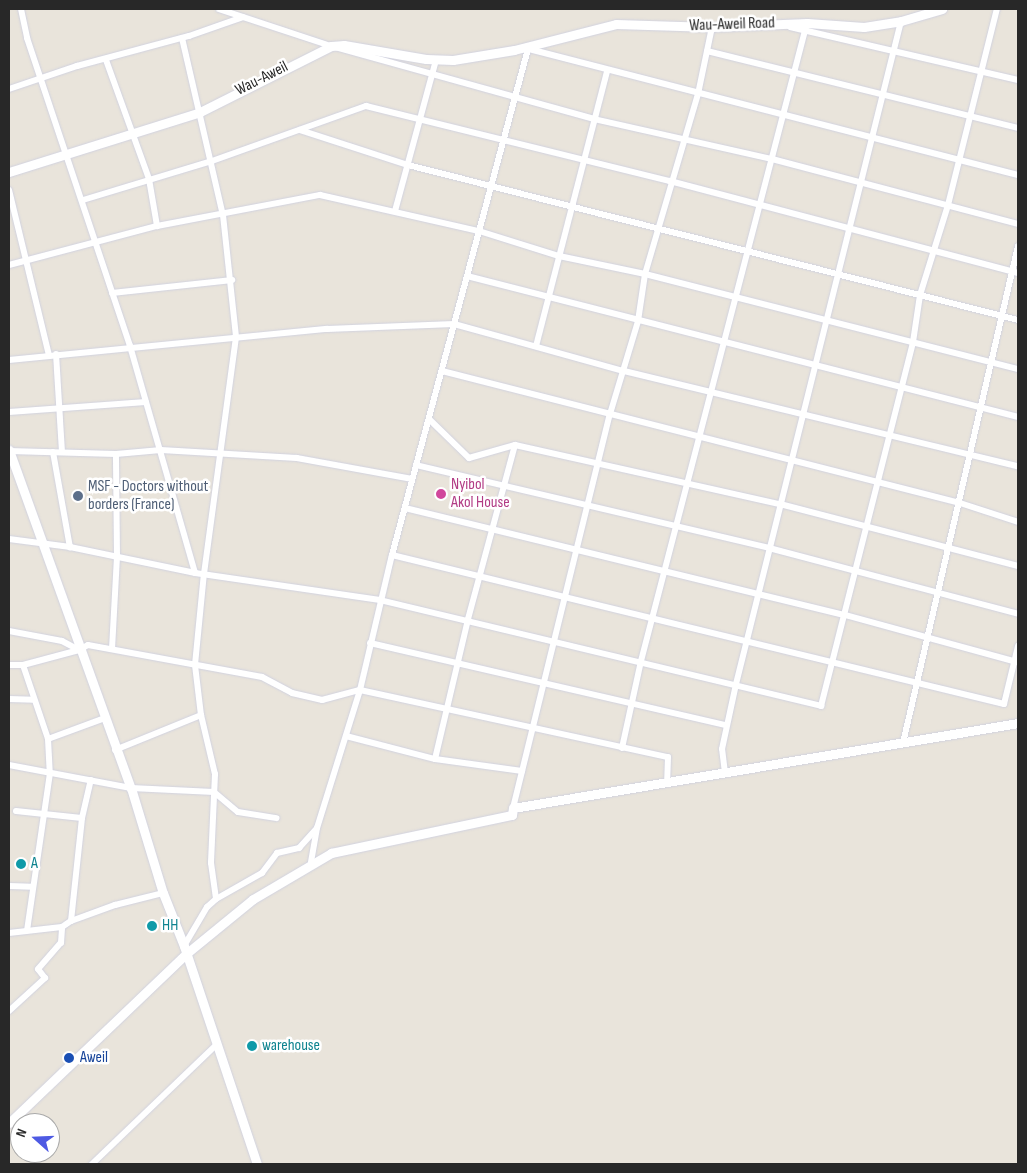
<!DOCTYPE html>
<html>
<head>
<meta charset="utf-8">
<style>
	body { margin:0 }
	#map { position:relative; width:1027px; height:1173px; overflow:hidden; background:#e9e4db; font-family:"Sofia Sans Condensed",sans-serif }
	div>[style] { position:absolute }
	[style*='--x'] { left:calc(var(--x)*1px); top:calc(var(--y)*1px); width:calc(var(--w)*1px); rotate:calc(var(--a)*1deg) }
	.roads { filter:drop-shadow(0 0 1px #d1d2df) drop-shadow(0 0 1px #d1d2df) }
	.street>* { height:6px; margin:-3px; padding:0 3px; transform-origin:3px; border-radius:3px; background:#fff }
	.secondary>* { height:9px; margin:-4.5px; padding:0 4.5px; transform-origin:4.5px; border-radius:4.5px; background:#fff }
	.dots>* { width:14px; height:14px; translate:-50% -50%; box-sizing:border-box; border:2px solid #fff; border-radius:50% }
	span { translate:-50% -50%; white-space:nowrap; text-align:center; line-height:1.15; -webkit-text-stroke:5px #fff; paint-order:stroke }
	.street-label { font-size:16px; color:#282828 }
	.hotel-label { font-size:16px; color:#b23c85 }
	.left { translate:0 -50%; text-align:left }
	.service-label { font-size:16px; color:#4e5e75 }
	.culture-label { font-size:16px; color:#0d838f }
	.transit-label { font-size:16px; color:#164399 }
	.frame { position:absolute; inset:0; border:10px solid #282828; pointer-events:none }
	.north { position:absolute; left:10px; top:1113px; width:50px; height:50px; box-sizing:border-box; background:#fff; border:1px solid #a9a9a9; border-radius:50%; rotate:290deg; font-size:14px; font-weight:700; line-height:20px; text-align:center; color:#282828 }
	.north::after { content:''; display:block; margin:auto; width:18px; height:22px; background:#4e5ae3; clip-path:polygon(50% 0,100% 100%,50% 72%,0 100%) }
</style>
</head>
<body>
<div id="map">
	<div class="roads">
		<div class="street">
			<div style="--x:21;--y:9;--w:30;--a:78"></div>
			<div style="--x:27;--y:38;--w:325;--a:71.5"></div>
			<div style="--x:130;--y:346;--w:236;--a:74"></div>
			<div style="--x:219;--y:9;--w:118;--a:18.3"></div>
			<div style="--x:331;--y:46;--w:273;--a:15.5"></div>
			<div style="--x:594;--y:119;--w:182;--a:12.7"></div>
			<div style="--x:772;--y:159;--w:254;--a:14.8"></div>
			<div style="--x:790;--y:27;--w:234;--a:13.1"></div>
			<div style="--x:182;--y:38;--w:182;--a:77"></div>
			<div style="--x:223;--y:215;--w:123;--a:83.9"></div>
			<div style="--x:236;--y:337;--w:238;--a:97.7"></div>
			<div style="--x:204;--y:573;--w:92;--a:95.6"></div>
			<div style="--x:195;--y:665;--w:50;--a:83.2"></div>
			<div style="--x:201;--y:715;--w:61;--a:76.7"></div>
			<div style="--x:215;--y:774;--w:89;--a:92.6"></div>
			<div style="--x:211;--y:863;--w:36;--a:82"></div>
			<div style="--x:216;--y:899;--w:12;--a:138"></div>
			<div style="--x:207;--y:907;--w:45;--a:120.5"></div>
			<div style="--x:525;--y:48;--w:509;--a:14.45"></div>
			<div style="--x:707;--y:51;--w:320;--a:13.9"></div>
			<div style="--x:106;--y:60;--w:127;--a:70.1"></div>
			<div style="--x:149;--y:179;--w:48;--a:80.3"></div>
			<div style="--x:9;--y:89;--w:72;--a:-18.7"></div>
			<div style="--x:77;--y:66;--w:116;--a:-15"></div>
			<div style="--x:189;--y:36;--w:57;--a:-19.4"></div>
			<div style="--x:300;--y:130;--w:114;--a:18"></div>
			<div style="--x:408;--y:165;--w:629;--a:14.26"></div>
			<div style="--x:9;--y:190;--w:170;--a:76.4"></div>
			<div style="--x:83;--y:200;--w:135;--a:-16.8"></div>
			<div style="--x:212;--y:161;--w:164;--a:-19.7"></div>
			<div style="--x:366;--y:106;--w:313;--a:13.9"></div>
			<div style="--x:670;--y:181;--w:360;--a:14.8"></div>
			<div style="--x:395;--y:211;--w:156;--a:-74.8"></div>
			<div style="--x:9;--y:265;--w:153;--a:-14.8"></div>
			<div style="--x:157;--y:226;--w:166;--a:-10.8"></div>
			<div style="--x:320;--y:195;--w:163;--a:12.8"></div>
			<div style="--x:479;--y:231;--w:84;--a:17.4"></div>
			<div style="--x:559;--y:256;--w:88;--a:11.8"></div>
			<div style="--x:645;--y:274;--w:385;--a:14.3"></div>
			<div style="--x:467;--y:276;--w:569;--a:14.35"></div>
			<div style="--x:112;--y:293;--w:121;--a:-6.2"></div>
			<div style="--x:536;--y:346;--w:284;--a:-75.5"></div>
			<div style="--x:56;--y:354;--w:98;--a:86.5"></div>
			<div style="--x:9;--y:360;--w:320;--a:-5.6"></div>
			<div style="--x:327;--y:329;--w:127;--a:-2.3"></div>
			<div style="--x:454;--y:324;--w:176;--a:15.5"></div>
			<div style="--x:624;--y:371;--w:405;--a:13.6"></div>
			<div style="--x:442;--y:371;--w:535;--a:14.3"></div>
			<div style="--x:960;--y:503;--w:61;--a:18.1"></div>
			<div style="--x:9;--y:412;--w:137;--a:-4.2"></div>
			<div style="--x:429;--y:419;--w:56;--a:44.3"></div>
			<div style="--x:469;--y:458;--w:48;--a:-15.8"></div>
			<div style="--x:515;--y:445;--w:271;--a:12.6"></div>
			<div style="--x:780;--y:504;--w:246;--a:14.6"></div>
			<div style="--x:9;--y:451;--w:107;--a:1.6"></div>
			<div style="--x:116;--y:454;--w:45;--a:-5.1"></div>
			<div style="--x:161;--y:450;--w:136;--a:3.4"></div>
			<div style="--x:297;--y:458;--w:117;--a:10.3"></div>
			<div style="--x:53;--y:452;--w:97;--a:79.9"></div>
			<div style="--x:416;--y:465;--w:363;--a:13.2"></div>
			<div style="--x:769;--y:548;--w:258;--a:14.8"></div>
			<div style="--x:405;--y:508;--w:453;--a:13.7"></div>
			<div style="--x:845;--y:615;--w:178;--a:15.3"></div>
			<div style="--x:9;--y:539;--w:62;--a:7.5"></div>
			<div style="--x:70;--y:547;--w:128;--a:11.7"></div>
			<div style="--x:195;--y:573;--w:187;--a:8.3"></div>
			<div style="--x:380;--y:600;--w:454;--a:13.5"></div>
			<div style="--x:821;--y:706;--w:375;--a:-75.8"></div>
			<div style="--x:913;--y:342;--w:48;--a:-81.5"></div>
			<div style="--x:920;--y:295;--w:94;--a:-72.7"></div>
			<div style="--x:948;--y:205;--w:202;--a:-76"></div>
			<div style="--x:392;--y:555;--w:630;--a:13.68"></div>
			<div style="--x:1004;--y:704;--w:60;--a:-76.4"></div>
			<div style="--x:9;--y:631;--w:54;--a:10.7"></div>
			<div style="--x:62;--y:641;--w:19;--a:28"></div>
			<div style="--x:79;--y:650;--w:58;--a:165"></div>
			<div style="--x:23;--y:665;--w:14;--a:180"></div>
			<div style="--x:370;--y:643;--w:365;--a:13"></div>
			<div style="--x:112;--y:649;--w:93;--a:-86.9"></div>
			<div style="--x:117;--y:556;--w:102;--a:-90.6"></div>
			<div style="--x:79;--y:650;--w:10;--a:-29"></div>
			<div style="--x:88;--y:645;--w:177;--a:10.4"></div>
			<div style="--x:262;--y:677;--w:34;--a:28"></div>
			<div style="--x:292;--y:693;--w:31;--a:13"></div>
			<div style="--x:322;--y:700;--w:39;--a:-15"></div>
			<div style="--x:360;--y:690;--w:315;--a:12.3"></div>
			<div style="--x:668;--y:757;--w:26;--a:92"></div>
			<div style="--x:23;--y:665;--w:78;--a:71.3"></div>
			<div style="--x:48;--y:739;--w:34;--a:87"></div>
			<div style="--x:50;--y:773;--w:159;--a:98.3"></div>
			<div style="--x:9;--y:699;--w:25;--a:2"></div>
			<div style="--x:346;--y:736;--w:92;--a:14.5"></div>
			<div style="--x:435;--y:759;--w:88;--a:7.9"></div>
			<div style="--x:48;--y:739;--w:61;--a:-20.2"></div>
			<div style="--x:903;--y:743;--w:510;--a:-76.97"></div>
			<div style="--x:622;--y:748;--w:89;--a:-77.7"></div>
			<div style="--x:641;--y:661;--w:659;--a:-75.42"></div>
			<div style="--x:115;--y:750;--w:93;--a:-22.1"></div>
			<div style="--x:435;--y:759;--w:144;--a:-76.7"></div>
			<div style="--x:468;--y:619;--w:180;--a:-74.9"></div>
			<div style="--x:9;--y:765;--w:124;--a:10.7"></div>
			<div style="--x:131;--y:788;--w:83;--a:2.8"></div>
			<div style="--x:214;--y:792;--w:31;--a:40"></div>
			<div style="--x:238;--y:812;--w:39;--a:9"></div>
			<div style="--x:725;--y:773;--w:24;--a:-97"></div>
			<div style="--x:722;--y:749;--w:66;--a:-77.8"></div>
			<div style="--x:736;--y:684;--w:683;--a:-76.02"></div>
			<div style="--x:513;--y:808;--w:406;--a:-76.2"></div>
			<div style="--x:610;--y:414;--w:97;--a:-73.2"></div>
			<div style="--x:638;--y:321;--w:48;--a:-81.5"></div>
			<div style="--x:645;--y:274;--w:188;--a:-73.6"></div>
			<div style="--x:698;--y:94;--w:68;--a:-78.2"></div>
			<div style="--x:16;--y:811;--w:66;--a:6.1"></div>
			<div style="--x:311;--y:862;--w:35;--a:-80"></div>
			<div style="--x:317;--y:828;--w:145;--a:-72.7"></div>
			<div style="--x:360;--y:690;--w:139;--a:-76.7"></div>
			<div style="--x:392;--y:555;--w:524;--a:-74.96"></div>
			<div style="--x:9;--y:886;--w:23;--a:2"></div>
			<div style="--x:216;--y:899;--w:53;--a:-29.5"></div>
			<div style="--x:262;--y:873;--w:25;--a:-53"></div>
			<div style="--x:277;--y:853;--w:23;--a:-13"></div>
			<div style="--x:299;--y:848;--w:25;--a:-48"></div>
			<div style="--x:71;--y:921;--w:47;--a:-20"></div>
			<div style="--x:115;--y:905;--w:49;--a:-14"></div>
			<div style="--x:9;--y:933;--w:53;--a:-6.5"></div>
			<div style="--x:62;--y:927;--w:11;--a:-34"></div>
			<div style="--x:71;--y:921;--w:104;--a:-83.9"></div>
			<div style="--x:82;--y:818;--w:39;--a:-77"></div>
			<div style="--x:9;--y:1011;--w:49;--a:-42.5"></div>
			<div style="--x:45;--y:978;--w:11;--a:-128"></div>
			<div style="--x:38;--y:969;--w:35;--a:-49"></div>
			<div style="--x:61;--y:943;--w:16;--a:-86"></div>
			<div style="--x:92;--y:1164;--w:172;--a:-43.8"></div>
		</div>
		<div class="secondary">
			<div style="--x:9;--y:172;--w:200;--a:-17.4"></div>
			<div style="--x:200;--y:112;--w:147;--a:-26.7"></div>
			<div style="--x:331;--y:46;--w:13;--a:-4"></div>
			<div style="--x:344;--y:45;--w:83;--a:9.7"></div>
			<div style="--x:426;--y:59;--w:27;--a:2"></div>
			<div style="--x:453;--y:60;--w:62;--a:-9.3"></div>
			<div style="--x:514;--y:50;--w:105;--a:-14.3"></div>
			<div style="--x:616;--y:24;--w:96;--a:1.8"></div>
			<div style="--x:712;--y:27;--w:95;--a:-2.4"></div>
			<div style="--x:807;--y:23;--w:57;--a:4"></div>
			<div style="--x:864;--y:27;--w:37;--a:-9"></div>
			<div style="--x:901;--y:21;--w:43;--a:-16.3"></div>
			<div style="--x:9;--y:450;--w:359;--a:70.2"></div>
			<div style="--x:131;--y:788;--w:110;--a:73.1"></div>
			<div style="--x:163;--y:893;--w:57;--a:68.4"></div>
			<div style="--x:184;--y:946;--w:230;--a:71.5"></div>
			<div style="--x:9;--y:1123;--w:246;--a:-43.7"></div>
			<div style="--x:187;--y:953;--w:85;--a:-39.3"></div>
			<div style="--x:253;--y:899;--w:91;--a:-30.5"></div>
			<div style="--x:331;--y:853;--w:185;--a:-11.9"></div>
			<div style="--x:512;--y:815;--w:7;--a:-82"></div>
			<div style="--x:513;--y:808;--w:512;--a:-9.55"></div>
		</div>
	</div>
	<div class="dots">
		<div style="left:441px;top:494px;background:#d1479c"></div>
		<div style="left:78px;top:496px;background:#5c6f8a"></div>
		<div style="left:21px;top:864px;background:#0f9aa8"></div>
		<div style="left:152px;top:926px;background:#0f9aa8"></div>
		<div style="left:252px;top:1046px;background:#0f9aa8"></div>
		<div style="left:69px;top:1058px;background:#1a4fb4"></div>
	</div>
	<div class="street-label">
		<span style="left:732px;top:25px;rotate:-2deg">Wau-Aweil Road</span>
		<span style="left:262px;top:79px;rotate:-27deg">Wau-Aweil</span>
	</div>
	<div class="hotel-label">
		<span class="left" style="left:451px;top:494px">Nyibol<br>Akol House</span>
	</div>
	<div class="service-label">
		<span class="left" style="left:88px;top:496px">MSF - Doctors without<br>borders (France)</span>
	</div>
	<div class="culture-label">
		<span class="left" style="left:31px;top:864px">A</span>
		<span class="left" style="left:162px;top:926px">HH</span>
		<span class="left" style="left:262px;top:1046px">warehouse</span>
	</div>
	<div class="transit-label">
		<span class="left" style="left:80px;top:1058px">Aweil</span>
	</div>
	<div class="frame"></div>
	<div class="north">N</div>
</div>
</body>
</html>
